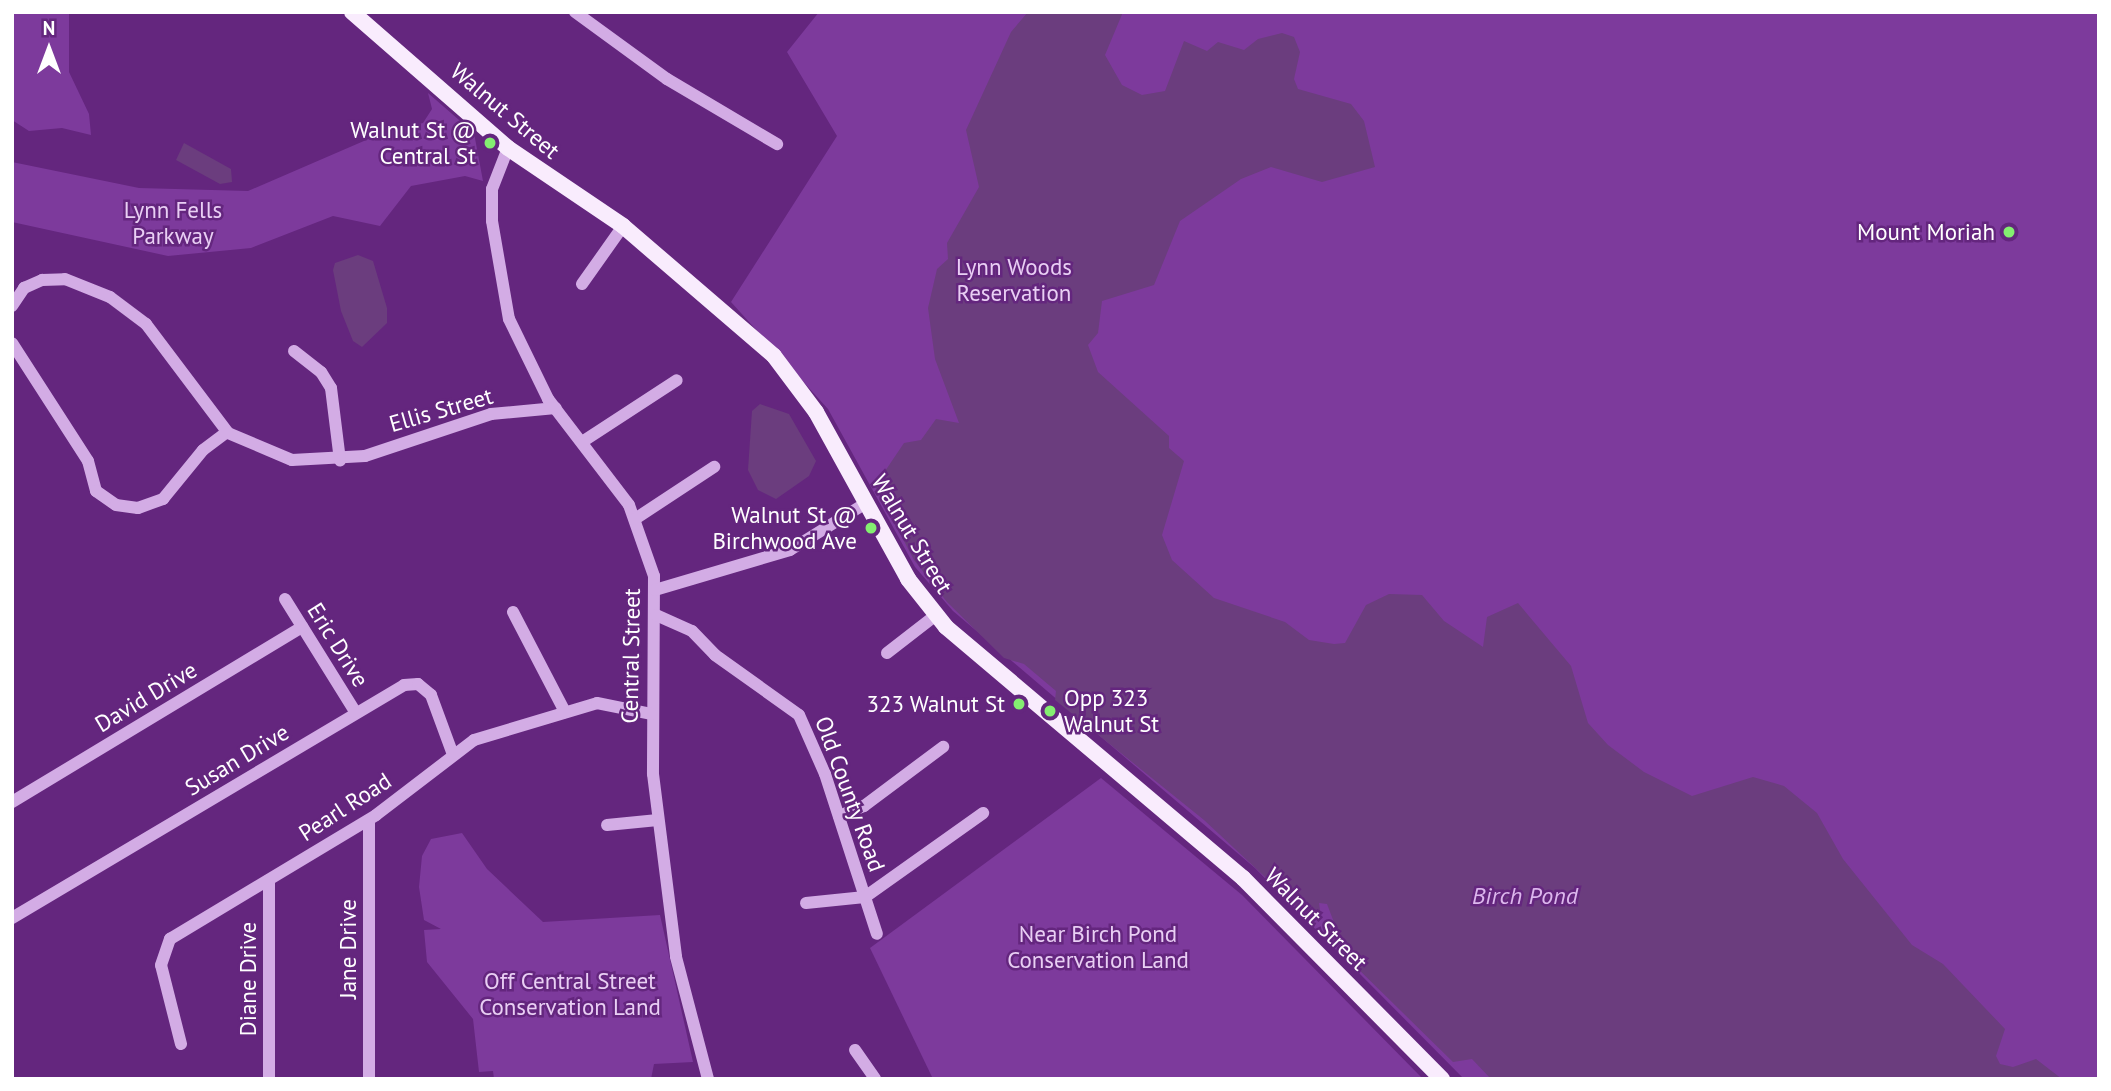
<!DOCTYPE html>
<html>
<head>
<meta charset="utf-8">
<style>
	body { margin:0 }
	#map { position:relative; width:2111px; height:1091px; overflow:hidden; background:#64267e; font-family:"PT Sans",sans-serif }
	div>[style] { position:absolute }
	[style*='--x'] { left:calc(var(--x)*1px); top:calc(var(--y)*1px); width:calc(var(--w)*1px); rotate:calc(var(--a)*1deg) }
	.green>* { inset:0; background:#7d3a9c }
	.water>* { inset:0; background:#6b3d7e }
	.minor>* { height:12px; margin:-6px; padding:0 6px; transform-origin:6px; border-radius:6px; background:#d3ace5 }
	.major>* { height:16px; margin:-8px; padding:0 8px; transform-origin:8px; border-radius:8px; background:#f9ecfd }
	.dots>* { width:19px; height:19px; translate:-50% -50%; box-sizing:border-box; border:4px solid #64267e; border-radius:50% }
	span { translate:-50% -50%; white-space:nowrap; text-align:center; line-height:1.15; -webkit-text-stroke:5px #64267e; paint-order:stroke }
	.street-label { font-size:23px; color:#fff }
	.poi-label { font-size:23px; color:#fff }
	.right { translate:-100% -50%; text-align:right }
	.left { translate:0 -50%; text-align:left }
	.park-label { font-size:23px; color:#e9cff4 }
	.water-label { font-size:24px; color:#dcb7ed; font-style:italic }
	.frame { position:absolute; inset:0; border:14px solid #fff; pointer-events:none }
	.north { position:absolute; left:14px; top:14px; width:70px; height:70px; -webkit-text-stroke:5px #64267e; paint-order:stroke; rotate:0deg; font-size:19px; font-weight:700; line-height:28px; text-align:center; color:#fff }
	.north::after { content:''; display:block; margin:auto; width:24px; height:32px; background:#fff; clip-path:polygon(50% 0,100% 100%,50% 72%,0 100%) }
</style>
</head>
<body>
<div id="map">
	<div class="green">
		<div style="clip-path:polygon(12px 12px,69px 12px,69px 72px,89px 114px,91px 135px,62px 128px,29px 131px,12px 120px)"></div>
		<div style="clip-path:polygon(819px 12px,2099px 12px,2099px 1079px,1464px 1079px,1255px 868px,953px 611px,915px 567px,828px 409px,731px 302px,837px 136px,787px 52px)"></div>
		<div style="clip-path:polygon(428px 93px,474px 133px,483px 181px,465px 176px,411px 186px,380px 226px,333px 216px,251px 248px,168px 256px,12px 222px,12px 162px,139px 188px,248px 191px,387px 131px,423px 123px,432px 109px)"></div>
		<div style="clip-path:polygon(1101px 778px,1242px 895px,1423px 1079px,933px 1079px,870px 948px)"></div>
		<div style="clip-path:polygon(462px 833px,487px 869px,543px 922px,660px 915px,693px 1062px,654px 1064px,651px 1079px,494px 1079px,493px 1071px,479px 1072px,473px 1019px,427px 962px,424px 930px,441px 929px,424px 920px,419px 887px,422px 856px,431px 839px)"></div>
	</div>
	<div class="water">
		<div style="clip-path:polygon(1028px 12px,1123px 12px,1105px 55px,1122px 85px,1142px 95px,1165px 91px,1184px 41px,1207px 51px,1218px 42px,1244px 50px,1258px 39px,1282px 33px,1294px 37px,1300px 52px,1294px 79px,1298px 89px,1351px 104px,1364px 121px,1375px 167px,1322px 182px,1271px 167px,1241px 179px,1180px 221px,1154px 285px,1102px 301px,1098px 333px,1088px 345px,1098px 372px,1169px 436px,1169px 448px,1184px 461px,1162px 535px,1172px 560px,1214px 598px,1285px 622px,1309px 640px,1334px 644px,1345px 643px,1366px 605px,1389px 594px,1422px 595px,1444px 621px,1483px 647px,1487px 617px,1518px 603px,1571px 666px,1588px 723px,1608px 745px,1644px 772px,1692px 796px,1753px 777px,1784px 786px,1817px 813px,1843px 859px,1912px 945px,1943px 964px,2005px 1029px,1996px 1056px,2000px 1064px,2013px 1067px,2036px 1059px,2062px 1079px,1491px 1079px,1472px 1059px,1453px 1062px,1348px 959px,1327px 904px,1319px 903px,1321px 918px,1316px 919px,1297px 907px,1204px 820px,1055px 700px,1056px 691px,1024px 664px,1004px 658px,947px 602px,914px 560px,875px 486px,904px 443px,921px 440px,936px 419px,959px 423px,935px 359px,928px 308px,937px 269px,948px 259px,947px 243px,979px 187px,966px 130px,1011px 32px)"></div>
		<div style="clip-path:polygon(184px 143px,231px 169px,232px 182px,220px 184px,176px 160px)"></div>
		<div style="clip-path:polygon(358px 255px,373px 261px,387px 308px,387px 323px,362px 347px,353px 341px,341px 311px,333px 270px,335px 263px)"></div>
		<div style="clip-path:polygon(760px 404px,789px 414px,816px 461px,809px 476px,776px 499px,758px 490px,748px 470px,752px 411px)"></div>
	</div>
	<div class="minor">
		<div style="--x:575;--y:12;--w:114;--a:36.1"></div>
		<div style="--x:667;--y:79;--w:128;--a:30.6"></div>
		<div style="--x:508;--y:148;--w:44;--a:111.3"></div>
		<div style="--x:492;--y:189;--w:32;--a:90"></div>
		<div style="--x:492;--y:221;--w:99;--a:80.2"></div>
		<div style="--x:509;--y:319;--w:89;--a:64"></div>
		<div style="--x:548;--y:399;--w:133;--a:52.6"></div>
		<div style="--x:629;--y:505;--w:75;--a:70.6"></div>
		<div style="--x:654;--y:576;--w:198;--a:90.3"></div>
		<div style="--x:653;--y:774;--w:184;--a:82.8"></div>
		<div style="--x:676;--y:957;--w:126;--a:75.3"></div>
		<div style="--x:582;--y:284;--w:71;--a:-54.7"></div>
		<div style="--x:12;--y:306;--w:22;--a:-56"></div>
		<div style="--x:24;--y:288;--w:20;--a:-24"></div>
		<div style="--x:42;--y:280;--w:23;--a:-2"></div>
		<div style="--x:65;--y:279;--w:48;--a:21.8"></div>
		<div style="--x:110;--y:297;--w:45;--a:36.9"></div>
		<div style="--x:146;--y:324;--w:136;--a:53"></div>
		<div style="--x:228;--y:433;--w:69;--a:22.9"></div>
		<div style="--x:292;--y:460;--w:73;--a:-3.1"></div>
		<div style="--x:365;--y:456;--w:133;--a:-18.4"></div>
		<div style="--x:491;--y:414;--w:65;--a:-5.3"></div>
		<div style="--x:12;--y:343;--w:140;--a:57.2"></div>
		<div style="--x:88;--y:461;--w:31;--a:75"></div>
		<div style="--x:96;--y:491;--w:24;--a:35"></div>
		<div style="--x:116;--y:505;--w:22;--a:8"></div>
		<div style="--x:138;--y:508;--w:27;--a:-20"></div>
		<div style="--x:163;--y:499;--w:63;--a:-50.8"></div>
		<div style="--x:203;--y:450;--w:30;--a:-37"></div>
		<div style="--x:294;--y:351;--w:34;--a:38"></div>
		<div style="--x:321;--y:372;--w:19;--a:58"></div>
		<div style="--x:331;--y:388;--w:73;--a:82.9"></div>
		<div style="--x:582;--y:442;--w:113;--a:-33.1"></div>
		<div style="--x:635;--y:519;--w:95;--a:-33.4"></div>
		<div style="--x:655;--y:590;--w:141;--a:-16.5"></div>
		<div style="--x:790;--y:550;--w:89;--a:-31.7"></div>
		<div style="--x:285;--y:599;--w:134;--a:58.1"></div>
		<div style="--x:513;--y:612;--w:113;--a:62.5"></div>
		<div style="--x:656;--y:615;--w:39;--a:24"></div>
		<div style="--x:692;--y:631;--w:33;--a:46"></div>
		<div style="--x:715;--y:655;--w:103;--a:35.5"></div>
		<div style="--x:799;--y:715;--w:64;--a:66.2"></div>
		<div style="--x:825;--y:774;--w:168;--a:72"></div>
		<div style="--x:887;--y:653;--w:62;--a:-37.8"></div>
		<div style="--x:12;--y:802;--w:339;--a:-31.1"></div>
		<div style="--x:839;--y:816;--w:27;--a:-22"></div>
		<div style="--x:864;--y:806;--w:99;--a:-36.8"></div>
		<div style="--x:607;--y:825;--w:51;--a:-5.6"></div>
		<div style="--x:269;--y:880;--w:199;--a:90"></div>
		<div style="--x:806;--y:903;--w:59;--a:-5.8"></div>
		<div style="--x:865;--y:897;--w:145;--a:-35.4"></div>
		<div style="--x:12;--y:918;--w:456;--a:-30.7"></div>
		<div style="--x:404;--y:685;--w:14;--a:-4"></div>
		<div style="--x:418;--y:684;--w:17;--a:40"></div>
		<div style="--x:431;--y:695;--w:61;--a:69.8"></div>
		<div style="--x:181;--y:1044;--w:81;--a:-104.2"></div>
		<div style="--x:161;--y:965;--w:28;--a:-71"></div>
		<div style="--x:170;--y:939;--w:240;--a:-31"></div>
		<div style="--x:376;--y:815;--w:123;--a:-37.4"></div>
		<div style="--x:474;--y:740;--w:128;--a:-16.7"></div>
		<div style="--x:597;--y:703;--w:55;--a:11.5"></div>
		<div style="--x:855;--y:1050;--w:35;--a:55"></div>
		<div style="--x:369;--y:1079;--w:259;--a:-90"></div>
	</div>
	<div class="major">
		<div style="--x:352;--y:12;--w:207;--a:41.1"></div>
		<div style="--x:508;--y:148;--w:139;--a:34.1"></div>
		<div style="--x:623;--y:226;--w:199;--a:40.7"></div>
		<div style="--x:774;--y:356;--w:70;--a:53.1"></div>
		<div style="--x:816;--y:412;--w:191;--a:61.1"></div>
		<div style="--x:908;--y:579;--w:61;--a:51.6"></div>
		<div style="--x:946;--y:627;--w:389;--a:40.2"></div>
		<div style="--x:1243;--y:878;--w:283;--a:45.3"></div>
	</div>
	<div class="dots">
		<div style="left:490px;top:143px;background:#84ee71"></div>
		<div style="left:2009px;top:232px;background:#84ee71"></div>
		<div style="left:871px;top:528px;background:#84ee71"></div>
		<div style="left:1019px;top:704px;background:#84ee71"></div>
		<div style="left:1050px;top:711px;background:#84ee71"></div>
	</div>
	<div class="street-label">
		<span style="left:505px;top:111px;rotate:40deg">Walnut Street</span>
		<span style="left:441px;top:410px;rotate:-16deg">Ellis Street</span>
		<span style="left:912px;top:534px;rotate:59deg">Walnut Street</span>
		<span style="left:338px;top:645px;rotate:58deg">Eric Drive</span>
		<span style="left:631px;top:656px;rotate:-89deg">Central Street</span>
		<span style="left:146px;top:697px;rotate:-31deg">David Drive</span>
		<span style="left:237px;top:760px;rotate:-31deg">Susan Drive</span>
		<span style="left:850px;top:794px;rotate:70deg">Old County Road</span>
		<span style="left:345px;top:807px;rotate:-33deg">Pearl Road</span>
		<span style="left:1316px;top:919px;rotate:45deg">Walnut Street</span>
		<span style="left:348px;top:949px;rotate:-90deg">Jane Drive</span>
		<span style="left:248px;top:979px;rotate:-90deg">Diane Drive</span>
	</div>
	<div class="poi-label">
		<span class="right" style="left:476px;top:143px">Walnut St @<br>Central St</span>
		<span class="right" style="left:1995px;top:232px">Mount Moriah</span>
		<span class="right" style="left:857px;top:528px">Walnut St @<br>Birchwood Ave</span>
		<span class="left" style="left:1064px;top:711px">Opp 323<br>Walnut St</span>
		<span class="right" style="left:1005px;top:704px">323 Walnut St</span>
	</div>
	<div class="park-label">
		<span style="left:173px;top:223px">Lynn Fells<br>Parkway</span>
		<span style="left:1014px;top:280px">Lynn Woods<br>Reservation</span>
		<span style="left:1098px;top:947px">Near Birch Pond<br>Conservation Land</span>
		<span style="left:570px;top:994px">Off Central Street<br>Conservation Land</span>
	</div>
	<div class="water-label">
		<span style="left:1525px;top:896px">Birch Pond</span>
	</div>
	<div class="frame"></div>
	<div class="north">N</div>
</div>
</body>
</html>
